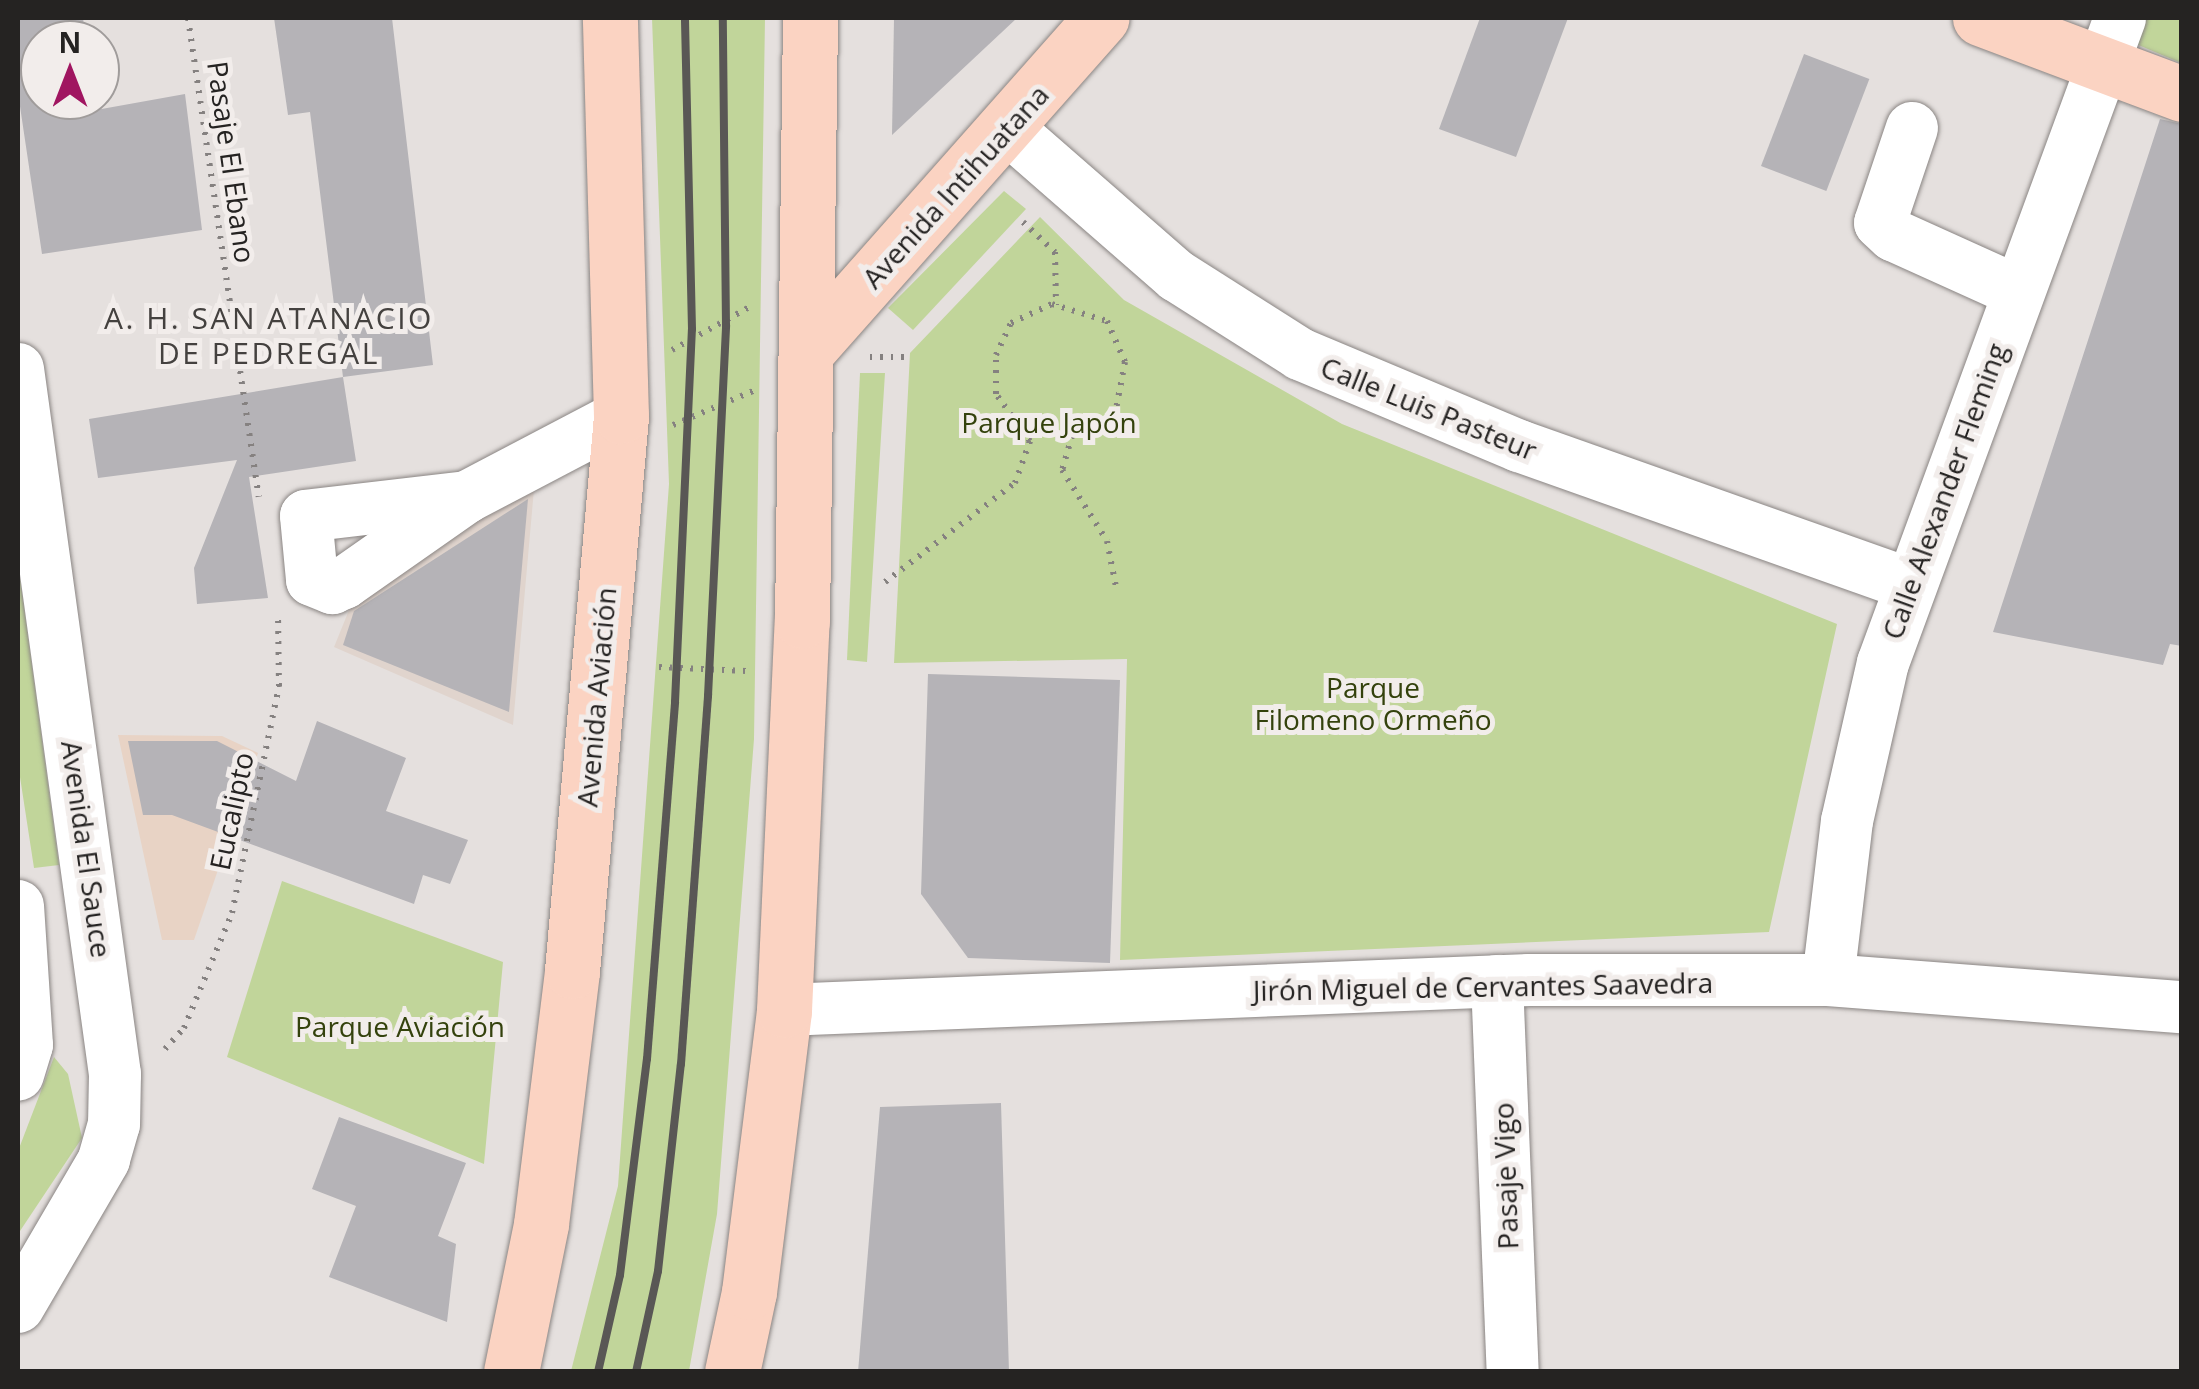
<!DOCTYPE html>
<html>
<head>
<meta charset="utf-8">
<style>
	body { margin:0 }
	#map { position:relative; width:2199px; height:1389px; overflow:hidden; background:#e5e0de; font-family:"Open Sans",sans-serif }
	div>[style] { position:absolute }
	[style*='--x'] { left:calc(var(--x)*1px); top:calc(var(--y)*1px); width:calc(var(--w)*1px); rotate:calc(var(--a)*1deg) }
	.built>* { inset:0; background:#e0d4cd }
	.medical>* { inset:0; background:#e8d3c5 }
	.green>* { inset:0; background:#c1d59a }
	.building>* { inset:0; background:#b5b3b7; transform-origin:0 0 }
	.path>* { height:6px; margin-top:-3px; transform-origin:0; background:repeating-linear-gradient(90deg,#858180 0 2.5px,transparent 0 10.5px) }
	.roads { filter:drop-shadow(0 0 2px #8a8583) drop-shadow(0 0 2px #8a8583) }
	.minor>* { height:52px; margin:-26px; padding:0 26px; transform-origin:26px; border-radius:26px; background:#fff }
	.major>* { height:55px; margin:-27.5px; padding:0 27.5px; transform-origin:27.5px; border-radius:27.5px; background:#fbd3c2 }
	.rail>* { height:8px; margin:-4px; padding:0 4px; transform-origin:4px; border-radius:4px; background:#595755 }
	span { translate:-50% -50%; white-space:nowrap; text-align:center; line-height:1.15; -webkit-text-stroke:10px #f2edeb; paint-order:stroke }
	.street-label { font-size:28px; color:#252322 }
	.park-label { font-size:28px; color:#34420d }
	.neighbourhood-label { font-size:30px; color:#44413f; letter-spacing:2.5px }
	.frame { position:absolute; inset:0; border:20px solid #252322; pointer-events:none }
	.north { position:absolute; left:20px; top:20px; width:100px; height:100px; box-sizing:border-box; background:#f2edeb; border:2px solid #a09c9b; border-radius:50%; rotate:0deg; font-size:28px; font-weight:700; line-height:40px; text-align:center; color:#252322 }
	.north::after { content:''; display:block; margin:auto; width:35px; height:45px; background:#a01560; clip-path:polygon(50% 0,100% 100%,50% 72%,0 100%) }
</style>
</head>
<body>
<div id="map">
	<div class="built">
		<div style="clip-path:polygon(535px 478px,513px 725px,334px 647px,358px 588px)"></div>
	</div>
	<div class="medical">
		<div style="clip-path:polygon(118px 735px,222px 736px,258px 753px,194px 940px,162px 940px)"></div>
	</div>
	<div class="green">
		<div style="clip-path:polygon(652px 18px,765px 18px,754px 739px,717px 1214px,689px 1371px,571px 1371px,618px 1186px,669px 484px)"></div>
		<div style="clip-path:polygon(2131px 18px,2181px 18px,2181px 63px,2136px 44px)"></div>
		<div style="clip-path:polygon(1004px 191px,1026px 209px,913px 330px,888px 308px)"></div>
		<div style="clip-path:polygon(1040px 217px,1124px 300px,1342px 424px,1837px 624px,1769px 932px,1120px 960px,1127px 659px,894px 663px,910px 353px)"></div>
		<div style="clip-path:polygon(860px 373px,885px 373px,867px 662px,847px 660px)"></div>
		<div style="clip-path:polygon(18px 563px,59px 865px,34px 868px,18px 764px)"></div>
		<div style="clip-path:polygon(282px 881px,503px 962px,484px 1164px,227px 1057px)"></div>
		<div style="clip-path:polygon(54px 1057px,68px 1074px,82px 1138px,18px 1234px,18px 1151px)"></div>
	</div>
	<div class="building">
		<div style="clip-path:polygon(18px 18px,83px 18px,86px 40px,40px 40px,40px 100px,95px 100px,96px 110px,185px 94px,202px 230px,42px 254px,18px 93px)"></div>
		<div style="clip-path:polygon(274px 18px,392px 18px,433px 365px,343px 377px,310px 112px,288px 115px)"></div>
		<div style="clip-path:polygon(894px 18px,1017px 18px,892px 135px)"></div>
		<div style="clip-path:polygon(1480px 18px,1568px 18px,1516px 157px,1439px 129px)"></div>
		<div style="left:1804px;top:54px;width:70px;height:120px;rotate:21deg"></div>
		<div style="clip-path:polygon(2160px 119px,2182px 124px,2182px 646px,2170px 644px,2163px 665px,1993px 632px)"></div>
		<div style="clip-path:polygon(343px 377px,356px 461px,249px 477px,268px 598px,197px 604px,194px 568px,237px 460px,98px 478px,89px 419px)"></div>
		<div style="clip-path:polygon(528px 499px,509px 712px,343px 645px,354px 611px)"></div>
		<div style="clip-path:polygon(928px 674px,1120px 680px,1110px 963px,968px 958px,921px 894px)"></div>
		<div style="clip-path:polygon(317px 721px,406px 758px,386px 811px,468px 840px,450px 884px,423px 875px,414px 904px,172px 815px,143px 815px,128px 741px,217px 741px,296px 781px)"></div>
		<div style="clip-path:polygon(1001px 1103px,1009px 1372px,858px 1372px,880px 1107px)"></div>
		<div style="clip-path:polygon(339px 1117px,466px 1163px,438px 1236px,456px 1244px,447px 1322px,329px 1277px,356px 1206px,312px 1189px)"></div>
	</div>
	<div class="path">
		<div style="--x:188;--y:18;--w:484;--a:81.6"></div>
		<div style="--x:1023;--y:222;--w:44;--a:43.2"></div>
		<div style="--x:1055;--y:252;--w:53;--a:88.9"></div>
		<div style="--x:672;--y:350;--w:93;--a:-29.1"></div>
		<div style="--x:870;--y:357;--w:34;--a:0"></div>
		<div style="--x:673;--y:425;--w:87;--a:-23"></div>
		<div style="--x:885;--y:582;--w:163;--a:-37.3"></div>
		<div style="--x:1015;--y:483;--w:45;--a:-70.3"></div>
		<div style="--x:1030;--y:441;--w:58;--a:-125.9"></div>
		<div style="--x:996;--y:394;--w:39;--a:-90"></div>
		<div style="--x:996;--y:355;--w:35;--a:-65"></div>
		<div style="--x:1011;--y:323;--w:45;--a:-24.9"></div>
		<div style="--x:1052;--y:304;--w:58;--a:17.2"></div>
		<div style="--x:1107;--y:321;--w:45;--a:66.3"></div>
		<div style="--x:1125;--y:362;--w:48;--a:100.8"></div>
		<div style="--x:1116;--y:409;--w:17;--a:130"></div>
		<div style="--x:1105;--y:422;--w:36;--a:157"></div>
		<div style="--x:1072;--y:436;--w:35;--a:106"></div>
		<div style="--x:1062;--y:470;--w:84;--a:57.6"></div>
		<div style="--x:1107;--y:541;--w:52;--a:78.9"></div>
		<div style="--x:659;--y:667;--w:87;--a:2.6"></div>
		<div style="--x:165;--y:1049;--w:28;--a:-48"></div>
		<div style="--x:184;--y:1028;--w:125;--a:-67.3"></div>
		<div style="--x:232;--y:913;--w:232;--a:-78.3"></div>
		<div style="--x:279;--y:686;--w:68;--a:-90.8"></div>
	</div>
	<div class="roads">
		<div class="minor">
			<div style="--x:1006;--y:127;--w:227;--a:41.1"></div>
			<div style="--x:1177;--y:276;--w:146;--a:32.4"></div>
			<div style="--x:1300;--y:354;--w:238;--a:22.8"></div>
			<div style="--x:1519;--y:446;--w:414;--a:19.5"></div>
			<div style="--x:1912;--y:128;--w:100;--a:108.6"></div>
			<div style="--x:1880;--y:223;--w:18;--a:43"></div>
			<div style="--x:1893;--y:235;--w:136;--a:24.3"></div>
			<div style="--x:18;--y:369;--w:712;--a:82.17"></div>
			<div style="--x:115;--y:1074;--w:50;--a:91.1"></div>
			<div style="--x:114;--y:1124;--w:37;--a:106"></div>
			<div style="--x:104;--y:1160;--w:170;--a:120.3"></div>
			<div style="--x:467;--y:497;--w:162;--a:173.3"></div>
			<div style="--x:306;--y:516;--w:64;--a:84.6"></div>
			<div style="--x:312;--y:580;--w:22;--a:22"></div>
			<div style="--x:332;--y:588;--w:13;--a:-23"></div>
			<div style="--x:344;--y:583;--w:150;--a:-35"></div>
			<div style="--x:467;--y:497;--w:174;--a:-27.7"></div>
			<div style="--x:18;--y:906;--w:139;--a:86.3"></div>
			<div style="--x:27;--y:1045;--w:31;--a:107"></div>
			<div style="--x:1828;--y:980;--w:160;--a:-83.2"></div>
			<div style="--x:1847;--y:821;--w:162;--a:-77.2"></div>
			<div style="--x:1883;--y:663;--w:687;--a:-69.82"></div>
			<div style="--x:1497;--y:981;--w:391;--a:87.7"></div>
			<div style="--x:784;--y:1010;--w:746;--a:-2.31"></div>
			<div style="--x:1529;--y:980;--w:299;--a:0"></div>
			<div style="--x:1828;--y:980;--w:355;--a:4.4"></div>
		</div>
		<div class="major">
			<div style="--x:1980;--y:18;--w:216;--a:20.6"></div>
			<div style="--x:806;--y:352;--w:446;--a:-48.5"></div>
			<div style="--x:511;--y:1372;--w:151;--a:-78.5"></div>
			<div style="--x:541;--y:1224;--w:255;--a:-83"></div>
			<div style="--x:572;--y:971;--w:557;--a:-84.95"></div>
			<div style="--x:621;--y:416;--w:398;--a:-91.6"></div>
			<div style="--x:732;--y:1372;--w:82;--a:-78"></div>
			<div style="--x:749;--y:1292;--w:284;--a:-82.9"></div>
			<div style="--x:784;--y:1010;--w:389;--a:-87.4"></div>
			<div style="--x:802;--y:621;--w:603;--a:-89.24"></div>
		</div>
	</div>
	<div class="rail">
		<div style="--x:598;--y:1372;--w:99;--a:-77.2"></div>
		<div style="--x:620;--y:1275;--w:218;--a:-82.9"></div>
		<div style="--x:647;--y:1059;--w:358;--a:-85.5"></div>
		<div style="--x:675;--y:702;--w:373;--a:-87.4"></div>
		<div style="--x:692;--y:329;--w:311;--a:-91.3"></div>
		<div style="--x:636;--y:1372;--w:103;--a:-77.7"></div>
		<div style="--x:658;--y:1271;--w:208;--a:-83.7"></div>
		<div style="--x:681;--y:1064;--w:369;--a:-85.8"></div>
		<div style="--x:708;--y:696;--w:371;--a:-87.2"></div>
		<div style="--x:726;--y:325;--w:307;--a:-90.6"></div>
	</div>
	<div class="street-label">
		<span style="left:232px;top:162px;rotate:82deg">Pasaje El Ebano</span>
		<span style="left:955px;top:186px;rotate:-48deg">Avenida Intihuatana</span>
		<span style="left:1429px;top:408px;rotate:22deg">Calle Luis Pasteur</span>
		<span style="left:1944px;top:491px;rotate:-70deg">Calle Alexander Fleming</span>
		<span style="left:596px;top:697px;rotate:-85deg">Avenida Aviación</span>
		<span style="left:231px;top:811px;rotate:-78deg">Eucalipto</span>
		<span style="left:87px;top:849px;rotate:82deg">Avenida El Sauce</span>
		<span style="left:1483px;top:986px;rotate:-1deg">Jirón Miguel de Cervantes Saavedra</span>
		<span style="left:1505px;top:1176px;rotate:-92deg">Pasaje Vigo</span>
	</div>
	<div class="park-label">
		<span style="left:1049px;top:422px">Parque Japón</span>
		<span style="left:1373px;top:703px">Parque<br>Filomeno Ormeño</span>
		<span style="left:400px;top:1026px">Parque Aviación</span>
	</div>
	<div class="neighbourhood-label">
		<span style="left:269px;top:335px">A. H. SAN ATANACIO<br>DE PEDREGAL</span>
	</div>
	<div class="frame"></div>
	<div class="north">N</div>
</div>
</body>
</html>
